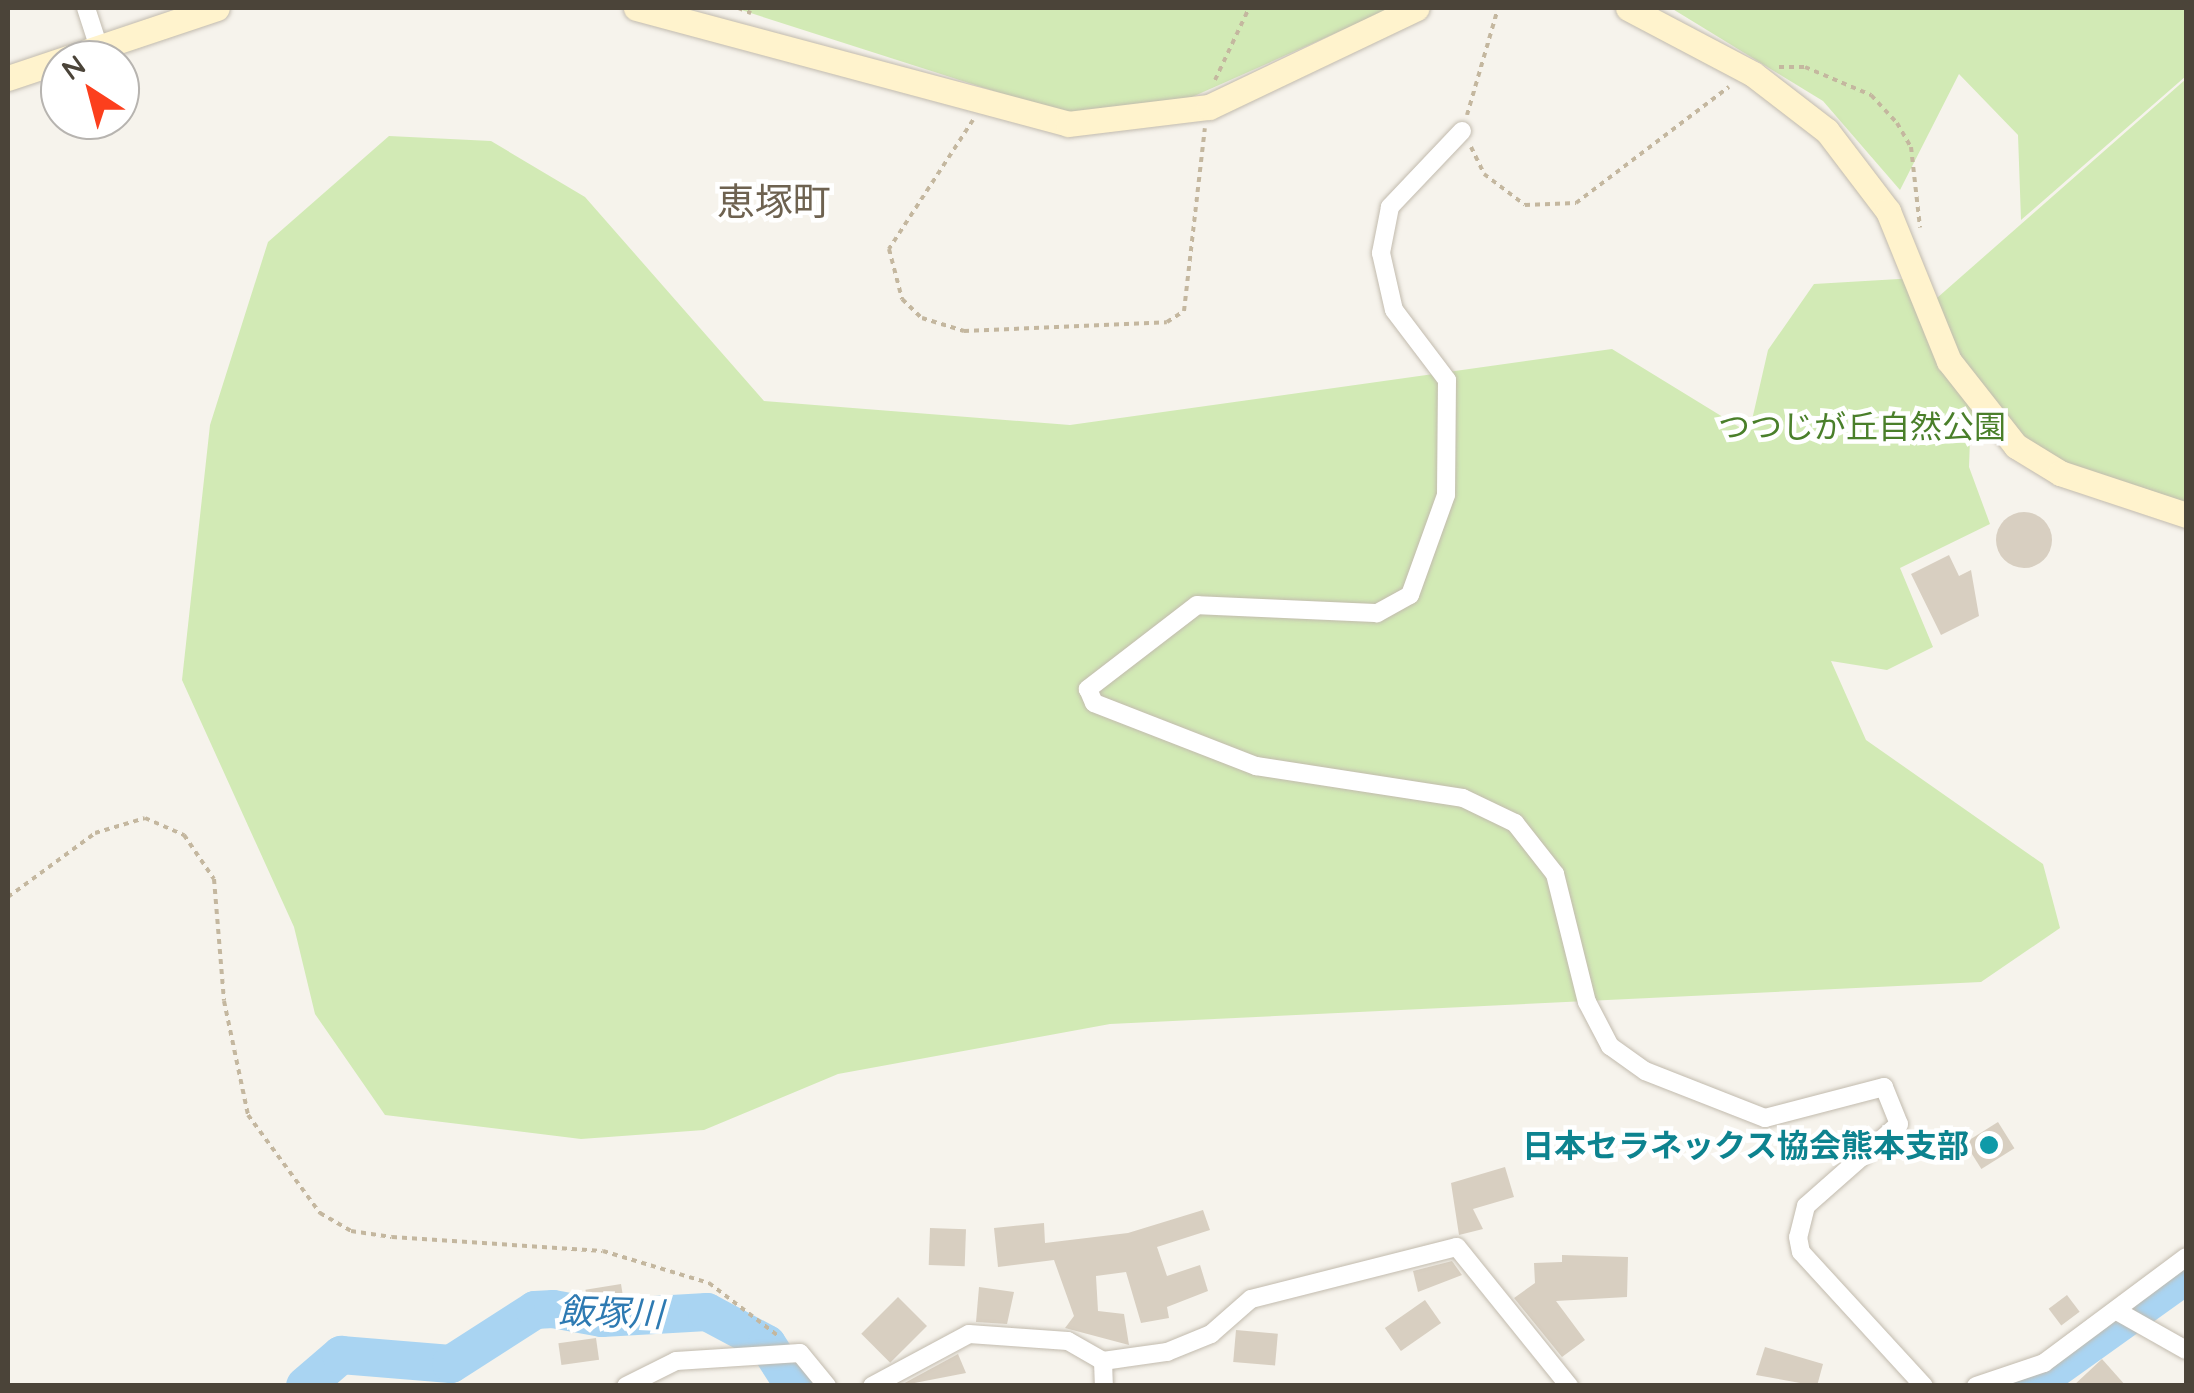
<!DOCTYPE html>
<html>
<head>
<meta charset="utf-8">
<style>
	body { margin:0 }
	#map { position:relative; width:2194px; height:1393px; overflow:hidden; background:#f6f3ec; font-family:Quicksand,"Noto Sans JP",sans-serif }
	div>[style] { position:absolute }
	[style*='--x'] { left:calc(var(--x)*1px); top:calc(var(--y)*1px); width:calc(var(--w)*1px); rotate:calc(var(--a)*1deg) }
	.green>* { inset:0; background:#d2eab5 }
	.river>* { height:38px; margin:-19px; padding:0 19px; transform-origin:19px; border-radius:19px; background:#a9d4f2 }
	.building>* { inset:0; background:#d8cfc1; transform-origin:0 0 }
	.round { border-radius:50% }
	.path>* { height:4px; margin-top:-2px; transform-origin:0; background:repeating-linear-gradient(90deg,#c4b79f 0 5px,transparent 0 10px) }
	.roads { filter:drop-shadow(0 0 2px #c2bbae) drop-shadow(0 0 2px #c2bbae) }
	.street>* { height:18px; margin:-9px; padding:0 9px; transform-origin:9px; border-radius:9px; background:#fff }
	.secondary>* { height:25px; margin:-12.5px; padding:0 12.5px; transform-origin:12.5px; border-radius:12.5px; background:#fff3cd }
	.dots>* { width:28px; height:28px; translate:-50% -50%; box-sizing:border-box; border:5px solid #fff; border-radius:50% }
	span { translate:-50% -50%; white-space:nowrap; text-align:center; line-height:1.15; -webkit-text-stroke:9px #fff; paint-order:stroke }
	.park-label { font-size:32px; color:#4a7f2a }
	.culture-label { font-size:32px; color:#0d838f; font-weight:700 }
	.right { translate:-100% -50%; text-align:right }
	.water-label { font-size:35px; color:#2e7ab2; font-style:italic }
	.quarter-label { font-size:38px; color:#6e6250 }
	.frame { position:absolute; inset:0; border:10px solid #4b4439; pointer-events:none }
	.north { position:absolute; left:40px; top:40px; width:100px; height:100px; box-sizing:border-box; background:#fff; border:2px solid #b7b4b0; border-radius:50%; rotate:324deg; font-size:28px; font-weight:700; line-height:40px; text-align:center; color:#4b4439 }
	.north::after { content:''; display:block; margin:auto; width:35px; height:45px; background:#fc3f1d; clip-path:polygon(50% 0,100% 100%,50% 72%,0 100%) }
</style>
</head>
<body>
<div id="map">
	<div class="green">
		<div style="clip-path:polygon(735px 8px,1392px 8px,1192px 97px,1072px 116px)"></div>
		<div style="clip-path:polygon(1671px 8px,2186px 8px,2186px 76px,2021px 220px,2018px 135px,1959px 74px,1900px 190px,1823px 101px)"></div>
		<div style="clip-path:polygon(2186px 79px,2186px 515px,2060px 473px,1985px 415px,1970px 439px,1969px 467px,1990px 524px,1900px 568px,1933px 647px,1887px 670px,1831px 661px,1866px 740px,2043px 864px,2060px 928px,1981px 982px,1110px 1024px,838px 1074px,704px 1130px,581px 1139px,385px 1115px,315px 1014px,294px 927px,182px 680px,210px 425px,268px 242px,389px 136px,491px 141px,585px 197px,764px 401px,1070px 425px,1612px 349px,1749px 433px,1768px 350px,1814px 284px,1916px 278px,1929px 305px)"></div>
	</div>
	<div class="river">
		<div style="--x:305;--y:1386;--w:48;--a:-40.7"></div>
		<div style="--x:341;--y:1355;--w:110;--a:4.7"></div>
		<div style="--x:451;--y:1364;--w:100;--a:-32.7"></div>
		<div style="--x:535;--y:1310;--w:18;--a:-3"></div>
		<div style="--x:553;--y:1309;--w:50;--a:10.4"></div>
		<div style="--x:602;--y:1318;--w:105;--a:-3.3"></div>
		<div style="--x:707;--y:1312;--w:68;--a:28.1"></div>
		<div style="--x:767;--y:1344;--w:50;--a:57.3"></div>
		<div style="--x:2031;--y:1386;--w:191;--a:-35.6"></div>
	</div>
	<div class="building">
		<div class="round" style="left:1996px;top:512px;width:56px;height:56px"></div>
		<div style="clip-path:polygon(1949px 555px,1959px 576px,1971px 570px,1979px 616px,1941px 635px,1911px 574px)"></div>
		<div style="left:1998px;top:1122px;width:31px;height:39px;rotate:58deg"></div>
		<div style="clip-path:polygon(1505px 1167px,1514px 1197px,1473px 1209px,1483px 1229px,1459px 1235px,1451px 1183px)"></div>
		<div style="clip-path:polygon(1203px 1210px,1210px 1230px,1157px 1247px,1167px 1276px,1200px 1265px,1208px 1291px,1167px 1307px,1169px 1318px,1141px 1323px,1126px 1272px,1096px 1276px,1098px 1311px,1124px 1314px,1129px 1345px,1065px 1328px,1074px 1316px,1054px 1260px,998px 1267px,994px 1228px,1044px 1223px,1045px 1243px,1128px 1233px)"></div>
		<div style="left:930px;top:1228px;width:36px;height:37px;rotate:2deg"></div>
		<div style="clip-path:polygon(1562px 1255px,1628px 1257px,1627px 1297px,1556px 1301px,1585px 1340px,1562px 1357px,1514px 1298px,1535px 1283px,1534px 1263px,1562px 1262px)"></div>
		<div style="clip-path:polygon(1452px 1261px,1462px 1275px,1418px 1292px,1413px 1271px)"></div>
		<div style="left:621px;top:1284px;width:20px;height:36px;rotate:81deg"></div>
		<div style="clip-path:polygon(979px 1287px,1014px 1292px,1007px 1324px,976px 1322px)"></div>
		<div style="left:2067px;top:1295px;width:21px;height:23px;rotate:53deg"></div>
		<div style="left:898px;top:1297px;width:41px;height:52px;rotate:45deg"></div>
		<div style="left:1425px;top:1300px;width:28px;height:49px;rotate:55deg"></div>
		<div style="left:1236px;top:1330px;width:42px;height:32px;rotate:5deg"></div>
		<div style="left:596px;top:1338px;width:22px;height:38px;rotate:82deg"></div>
		<div style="clip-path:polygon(1765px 1347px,1823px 1364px,1817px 1386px,1756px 1375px)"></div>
		<div style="clip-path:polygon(958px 1354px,966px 1373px,899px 1386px)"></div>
		<div style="clip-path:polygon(2102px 1359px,2126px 1386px,2073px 1386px)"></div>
	</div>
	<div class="path">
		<div style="--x:738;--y:8;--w:14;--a:21"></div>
		<div style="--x:1779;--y:67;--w:26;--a:0"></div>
		<div style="--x:1805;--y:67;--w:72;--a:23"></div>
		<div style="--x:1871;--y:95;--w:38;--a:47"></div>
		<div style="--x:1897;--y:123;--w:28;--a:60"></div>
		<div style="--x:1911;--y:147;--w:81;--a:83.6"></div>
		<div style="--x:1215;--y:80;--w:80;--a:-64.7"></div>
		<div style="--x:1467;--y:115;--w:111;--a:-73.8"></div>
		<div style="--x:973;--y:120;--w:154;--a:123.1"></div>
		<div style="--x:889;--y:249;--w:52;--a:75.4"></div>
		<div style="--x:902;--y:299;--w:28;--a:44"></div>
		<div style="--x:922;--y:318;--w:44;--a:17.2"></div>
		<div style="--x:964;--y:331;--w:203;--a:-2.5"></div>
		<div style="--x:1167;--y:322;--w:20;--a:-33"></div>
		<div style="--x:1184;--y:311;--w:184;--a:-83.5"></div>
		<div style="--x:1471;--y:147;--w:30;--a:64"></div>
		<div style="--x:1484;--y:174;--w:51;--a:37.1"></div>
		<div style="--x:1525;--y:205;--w:51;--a:-2.2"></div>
		<div style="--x:1576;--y:203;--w:192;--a:-37.2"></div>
		<div style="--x:8;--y:897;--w:108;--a:-36.3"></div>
		<div style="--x:95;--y:833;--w:52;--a:-16.7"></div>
		<div style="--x:145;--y:818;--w:43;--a:23.6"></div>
		<div style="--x:184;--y:835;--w:53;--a:55.7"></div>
		<div style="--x:214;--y:879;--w:122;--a:85.3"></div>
		<div style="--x:224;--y:1001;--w:116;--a:78.1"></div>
		<div style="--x:248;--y:1115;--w:122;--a:53.7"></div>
		<div style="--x:320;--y:1213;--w:36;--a:30"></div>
		<div style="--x:351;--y:1231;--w:41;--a:8.3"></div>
		<div style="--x:392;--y:1237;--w:211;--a:3.8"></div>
		<div style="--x:603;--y:1251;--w:111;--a:16.8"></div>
		<div style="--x:709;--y:1283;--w:86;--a:37.4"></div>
	</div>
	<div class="roads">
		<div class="street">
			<div style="--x:86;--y:8;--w:35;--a:72"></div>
			<div style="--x:1462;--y:131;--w:105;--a:133.5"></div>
			<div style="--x:1390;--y:207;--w:47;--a:101.1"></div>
			<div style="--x:1381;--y:253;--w:58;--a:77.2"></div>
			<div style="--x:1394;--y:310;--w:88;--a:52.9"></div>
			<div style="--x:1447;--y:380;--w:115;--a:90.5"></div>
			<div style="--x:1446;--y:495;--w:106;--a:109.8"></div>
			<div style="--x:1410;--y:595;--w:38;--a:151"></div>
			<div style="--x:1377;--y:613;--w:180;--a:-177.5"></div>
			<div style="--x:1197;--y:605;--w:138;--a:142.4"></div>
			<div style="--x:1088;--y:689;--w:15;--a:67"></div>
			<div style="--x:1094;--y:703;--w:174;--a:21.3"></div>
			<div style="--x:1256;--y:766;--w:209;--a:8.8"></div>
			<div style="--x:1463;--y:798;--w:58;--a:25.7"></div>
			<div style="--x:1515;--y:823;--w:65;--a:51.9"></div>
			<div style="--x:1555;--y:874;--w:132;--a:76"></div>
			<div style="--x:1587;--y:1002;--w:50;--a:62.4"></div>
			<div style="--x:1610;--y:1046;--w:43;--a:35.5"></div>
			<div style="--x:1645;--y:1071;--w:129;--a:21.4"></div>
			<div style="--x:1765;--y:1118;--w:123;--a:-14.6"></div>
			<div style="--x:1884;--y:1087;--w:40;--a:68"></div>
			<div style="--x:1899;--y:1124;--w:124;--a:138.6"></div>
			<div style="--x:1806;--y:1206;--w:32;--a:104"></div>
			<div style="--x:1798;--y:1237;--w:15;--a:79"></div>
			<div style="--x:1801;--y:1252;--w:182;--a:47.5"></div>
			<div style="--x:2117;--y:1311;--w:79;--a:29.5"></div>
			<div style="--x:1103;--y:1361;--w:25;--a:88"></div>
			<div style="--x:626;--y:1386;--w:56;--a:-26.6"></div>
			<div style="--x:676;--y:1361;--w:124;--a:-3.7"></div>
			<div style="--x:800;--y:1353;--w:43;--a:50.7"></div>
			<div style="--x:872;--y:1386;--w:110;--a:-28.2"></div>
			<div style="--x:969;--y:1334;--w:99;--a:4"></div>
			<div style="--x:1068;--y:1341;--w:40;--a:29.7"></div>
			<div style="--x:1103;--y:1361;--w:65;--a:-8"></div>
			<div style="--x:1167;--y:1352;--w:48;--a:-22.2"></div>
			<div style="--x:1211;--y:1334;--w:53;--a:-41.2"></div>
			<div style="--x:1251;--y:1299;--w:212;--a:-14.2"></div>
			<div style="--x:1457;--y:1247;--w:179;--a:51.1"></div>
			<div style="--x:1976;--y:1386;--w:72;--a:-18.7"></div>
			<div style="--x:2044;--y:1363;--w:177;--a:-36.7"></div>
		</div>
		<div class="secondary">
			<div style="--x:636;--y:8;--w:447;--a:15"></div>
			<div style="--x:1068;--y:124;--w:142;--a:-6.9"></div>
			<div style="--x:1209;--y:107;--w:230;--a:-25.5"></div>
			<div style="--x:1628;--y:8;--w:141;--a:27.8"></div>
			<div style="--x:1753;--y:74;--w:93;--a:37.6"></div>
			<div style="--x:1827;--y:131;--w:101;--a:52.7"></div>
			<div style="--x:1888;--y:211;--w:162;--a:67.9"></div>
			<div style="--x:1949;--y:361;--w:108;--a:51.8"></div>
			<div style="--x:2016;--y:446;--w:52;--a:31.5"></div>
			<div style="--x:2060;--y:473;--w:133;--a:18.4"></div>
			<div style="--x:8;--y:78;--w:220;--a:-18.5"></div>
		</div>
	</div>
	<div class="dots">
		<div style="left:1989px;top:1145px;background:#0f9aa8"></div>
	</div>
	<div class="park-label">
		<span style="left:1862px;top:426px">つつじが丘自然公園</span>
	</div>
	<div class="culture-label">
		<span class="right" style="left:1969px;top:1145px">日本セラネックス協会熊本支部</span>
	</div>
	<div class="water-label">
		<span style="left:611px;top:1312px;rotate:2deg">飯塚川</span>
	</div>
	<div class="quarter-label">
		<span style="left:774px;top:202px">恵塚町</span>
	</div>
	<div class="frame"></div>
	<div class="north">N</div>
</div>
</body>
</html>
